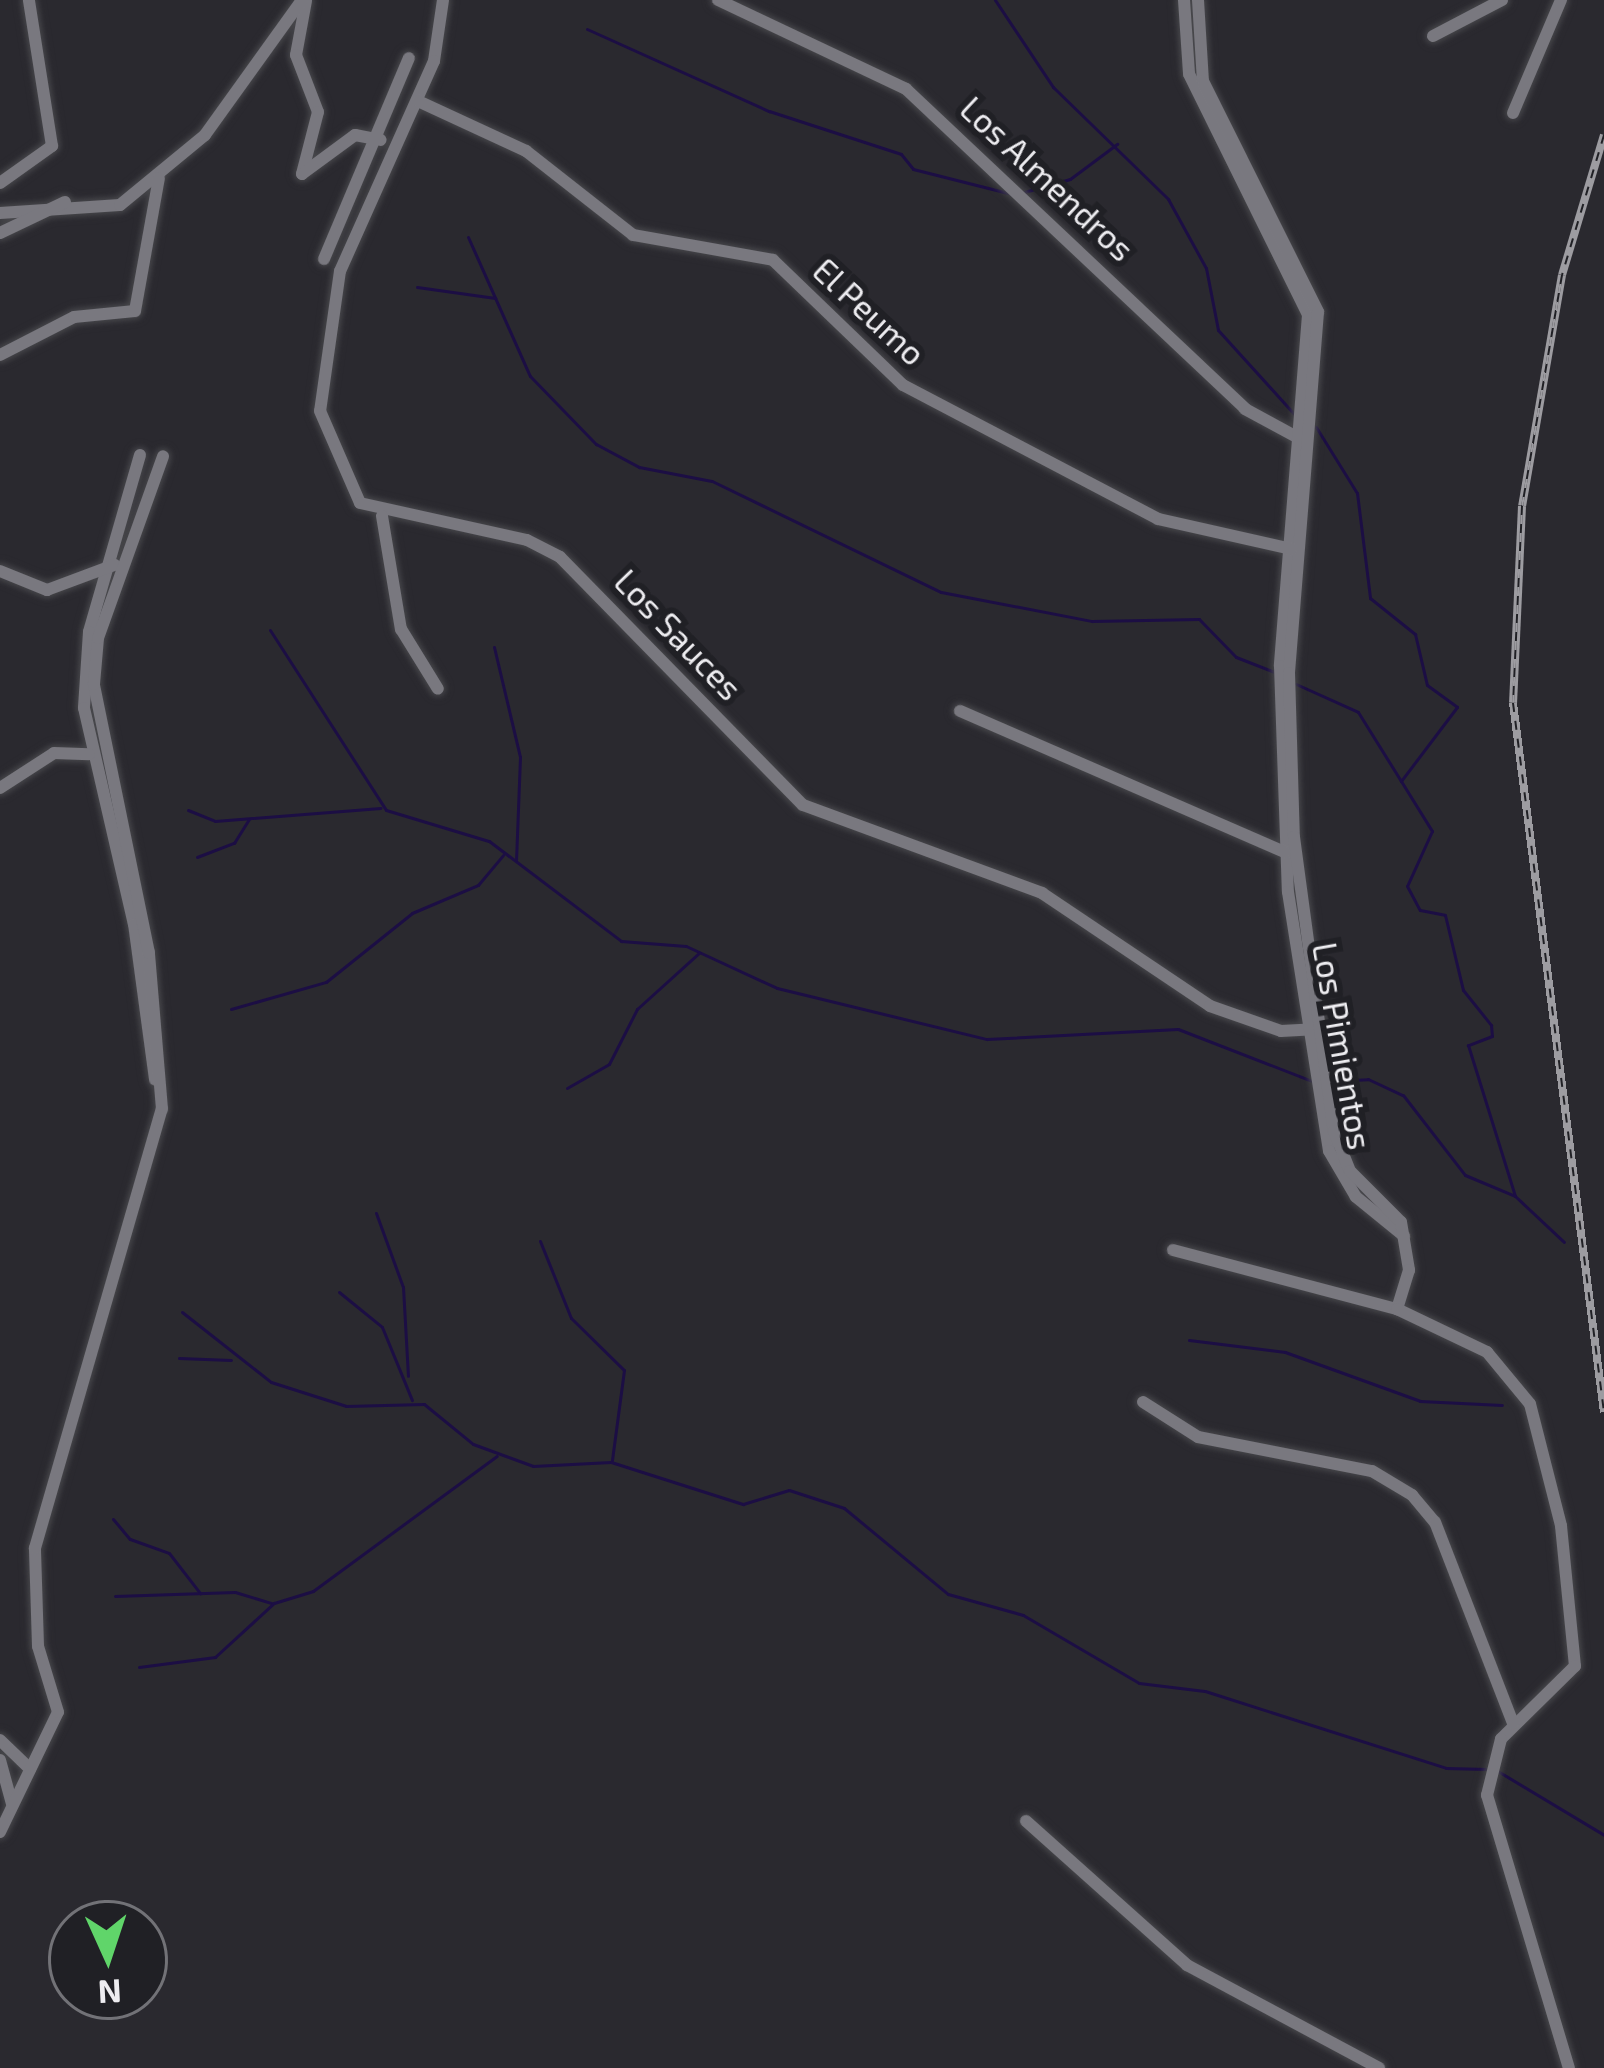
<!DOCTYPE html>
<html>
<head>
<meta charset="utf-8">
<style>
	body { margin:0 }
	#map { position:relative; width:1604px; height:2068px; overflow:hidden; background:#2a292f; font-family:"Exo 2",sans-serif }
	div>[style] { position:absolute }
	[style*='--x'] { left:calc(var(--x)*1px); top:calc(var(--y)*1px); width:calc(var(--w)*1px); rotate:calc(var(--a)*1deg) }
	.stream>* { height:3px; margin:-1.5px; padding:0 1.5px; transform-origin:1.5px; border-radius:1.5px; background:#1c0e44 }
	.roads { filter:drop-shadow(0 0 3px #47474b) drop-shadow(0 0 3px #47474b) }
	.minor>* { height:12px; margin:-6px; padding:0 6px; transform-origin:6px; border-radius:6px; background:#79787f }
	.rail>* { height:8px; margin-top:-4px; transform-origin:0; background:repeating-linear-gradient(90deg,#202025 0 9px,#9d9ca1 0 18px); box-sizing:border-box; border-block:3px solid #9d9ca1 }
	span { translate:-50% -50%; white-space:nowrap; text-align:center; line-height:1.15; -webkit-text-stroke:12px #202025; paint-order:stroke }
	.street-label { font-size:33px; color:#eeedf1 }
	.north { position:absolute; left:48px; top:1900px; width:120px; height:120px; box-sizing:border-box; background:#202025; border:3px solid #727277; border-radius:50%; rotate:177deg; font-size:33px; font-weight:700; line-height:48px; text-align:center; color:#eeedf1 }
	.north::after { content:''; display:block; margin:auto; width:42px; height:54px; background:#60d56a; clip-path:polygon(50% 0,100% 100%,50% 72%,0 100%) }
</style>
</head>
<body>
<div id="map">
	<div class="stream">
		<div style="--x:995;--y:0;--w:105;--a:56.3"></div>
		<div style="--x:1053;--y:87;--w:161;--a:44.2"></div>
		<div style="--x:1168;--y:199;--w:79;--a:61.2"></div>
		<div style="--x:1206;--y:268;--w:63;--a:79"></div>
		<div style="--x:1218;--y:330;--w:118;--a:47.8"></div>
		<div style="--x:587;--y:29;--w:200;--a:24.3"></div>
		<div style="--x:769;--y:111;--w:139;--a:18"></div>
		<div style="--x:901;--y:154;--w:19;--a:51"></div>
		<div style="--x:913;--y:169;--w:102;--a:14.2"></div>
		<div style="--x:1021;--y:193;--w:51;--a:-15.9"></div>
		<div style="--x:1070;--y:179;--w:59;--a:-36.7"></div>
		<div style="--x:468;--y:237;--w:152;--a:66"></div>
		<div style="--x:530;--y:376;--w:95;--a:45.9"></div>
		<div style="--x:596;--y:444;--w:49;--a:28.1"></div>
		<div style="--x:639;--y:467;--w:74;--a:10.9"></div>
		<div style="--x:712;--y:481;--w:254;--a:25.9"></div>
		<div style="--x:941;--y:592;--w:154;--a:10.9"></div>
		<div style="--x:1092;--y:621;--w:107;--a:-1.1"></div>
		<div style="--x:1199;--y:619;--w:53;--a:45.8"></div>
		<div style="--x:1236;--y:657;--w:44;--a:21.3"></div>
		<div style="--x:417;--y:287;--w:79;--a:8"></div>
		<div style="--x:1316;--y:427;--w:78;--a:58.2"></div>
		<div style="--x:1357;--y:493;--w:106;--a:82.9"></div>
		<div style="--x:1370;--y:598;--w:58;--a:38.7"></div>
		<div style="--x:1415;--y:634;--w:52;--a:76.8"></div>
		<div style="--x:1427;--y:685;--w:37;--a:36"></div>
		<div style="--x:1457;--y:707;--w:93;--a:127.1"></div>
		<div style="--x:1401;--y:781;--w:59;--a:58.2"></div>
		<div style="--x:1432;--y:831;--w:60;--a:114.4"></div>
		<div style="--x:1407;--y:886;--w:27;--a:62"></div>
		<div style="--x:1420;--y:910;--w:25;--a:11"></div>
		<div style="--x:1445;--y:915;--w:77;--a:76.5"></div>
		<div style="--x:1463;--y:990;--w:45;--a:51.3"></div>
		<div style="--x:1491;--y:1025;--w:11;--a:85"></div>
		<div style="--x:1492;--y:1036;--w:26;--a:159"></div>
		<div style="--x:1468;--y:1045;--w:158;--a:72.7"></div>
		<div style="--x:1515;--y:1196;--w:67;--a:43.2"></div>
		<div style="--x:270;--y:630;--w:214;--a:57.2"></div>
		<div style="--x:386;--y:810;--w:108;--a:16.8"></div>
		<div style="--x:489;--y:841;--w:166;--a:37.1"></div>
		<div style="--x:621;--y:941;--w:65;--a:4.4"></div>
		<div style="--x:686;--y:946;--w:100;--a:24.8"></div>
		<div style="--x:777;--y:988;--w:216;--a:13.7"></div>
		<div style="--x:987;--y:1039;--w:191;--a:-3"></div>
		<div style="--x:1178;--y:1029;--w:144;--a:21.2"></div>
		<div style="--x:494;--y:647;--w:113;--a:76.7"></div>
		<div style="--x:520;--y:757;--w:103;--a:92.2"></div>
		<div style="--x:1296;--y:684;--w:68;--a:24.3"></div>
		<div style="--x:1358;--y:712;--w:81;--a:58.1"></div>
		<div style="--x:188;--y:810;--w:29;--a:22"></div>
		<div style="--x:215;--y:821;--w:166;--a:-4.5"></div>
		<div style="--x:197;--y:857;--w:40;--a:-21"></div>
		<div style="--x:234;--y:843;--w:28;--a:-58"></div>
		<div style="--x:231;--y:1009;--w:99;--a:-15.9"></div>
		<div style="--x:326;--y:982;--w:110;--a:-38.7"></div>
		<div style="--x:412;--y:913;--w:72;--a:-23"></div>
		<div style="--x:478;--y:885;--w:39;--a:-50"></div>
		<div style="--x:1333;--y:1081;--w:35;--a:-3"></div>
		<div style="--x:1368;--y:1079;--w:38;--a:25"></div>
		<div style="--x:1403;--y:1095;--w:101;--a:52.2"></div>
		<div style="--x:1465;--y:1175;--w:54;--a:22.8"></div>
		<div style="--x:567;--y:1088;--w:48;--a:-29.7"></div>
		<div style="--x:609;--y:1064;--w:62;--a:-63"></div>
		<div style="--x:637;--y:1009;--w:84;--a:-42.1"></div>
		<div style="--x:376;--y:1213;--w:79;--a:70"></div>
		<div style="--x:403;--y:1287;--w:89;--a:86.8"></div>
		<div style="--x:540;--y:1241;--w:83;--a:68.1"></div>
		<div style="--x:571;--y:1318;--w:74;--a:44.5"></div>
		<div style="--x:624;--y:1370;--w:91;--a:97.6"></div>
		<div style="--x:339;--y:1292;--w:55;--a:39.1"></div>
		<div style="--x:382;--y:1327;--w:79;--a:67.7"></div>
		<div style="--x:182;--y:1312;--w:113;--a:38.2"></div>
		<div style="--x:271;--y:1382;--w:79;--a:17.7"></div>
		<div style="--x:346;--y:1406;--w:78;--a:-1.5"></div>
		<div style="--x:424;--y:1404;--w:63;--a:39.2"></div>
		<div style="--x:473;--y:1444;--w:64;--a:20.1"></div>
		<div style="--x:533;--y:1466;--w:78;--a:-2.9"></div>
		<div style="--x:611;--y:1462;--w:139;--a:17.7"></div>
		<div style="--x:743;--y:1504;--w:48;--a:-16.9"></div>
		<div style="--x:789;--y:1490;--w:58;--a:18.1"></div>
		<div style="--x:844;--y:1508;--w:135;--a:39.6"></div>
		<div style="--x:948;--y:1594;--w:78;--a:15.6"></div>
		<div style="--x:1023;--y:1615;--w:134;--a:30.4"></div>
		<div style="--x:1139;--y:1683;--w:66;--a:6.9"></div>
		<div style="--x:1205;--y:1691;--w:253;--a:17.7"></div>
		<div style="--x:1446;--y:1768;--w:41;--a:1.4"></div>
		<div style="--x:1189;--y:1340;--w:97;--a:7.1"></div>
		<div style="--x:1285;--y:1352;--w:144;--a:19.9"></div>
		<div style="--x:1420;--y:1401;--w:82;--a:2.8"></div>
		<div style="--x:179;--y:1358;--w:52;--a:2.2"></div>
		<div style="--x:113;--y:1519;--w:26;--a:50"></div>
		<div style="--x:130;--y:1539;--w:41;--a:19.7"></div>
		<div style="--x:169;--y:1553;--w:51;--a:52.2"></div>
		<div style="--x:115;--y:1596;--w:120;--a:-1.9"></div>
		<div style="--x:235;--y:1592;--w:39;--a:17"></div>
		<div style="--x:139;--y:1667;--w:77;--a:-7.5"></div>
		<div style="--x:215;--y:1657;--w:80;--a:-42.5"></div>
		<div style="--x:274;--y:1603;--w:41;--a:-17.1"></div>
		<div style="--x:313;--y:1591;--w:228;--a:-36.3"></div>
		<div style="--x:1496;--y:1770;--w:126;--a:31"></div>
	</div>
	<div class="roads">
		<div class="minor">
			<div style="--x:443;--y:0;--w:62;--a:98.4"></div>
			<div style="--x:434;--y:61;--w:230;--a:114.1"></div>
			<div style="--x:340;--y:271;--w:141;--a:98.1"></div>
			<div style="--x:320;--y:411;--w:100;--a:66.5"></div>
			<div style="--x:360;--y:503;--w:171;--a:12.5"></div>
			<div style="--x:527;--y:540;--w:37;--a:27"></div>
			<div style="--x:560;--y:557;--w:347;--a:45.6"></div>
			<div style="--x:803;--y:805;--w:255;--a:20.2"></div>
			<div style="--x:1042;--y:893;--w:202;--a:33.9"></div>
			<div style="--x:1210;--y:1006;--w:75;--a:19.4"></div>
			<div style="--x:1281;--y:1031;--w:37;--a:-3"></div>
			<div style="--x:718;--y:0;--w:208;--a:25.3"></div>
			<div style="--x:906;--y:89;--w:466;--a:43.3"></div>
			<div style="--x:1245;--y:409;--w:67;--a:28.5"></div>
			<div style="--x:1184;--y:0;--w:74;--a:86.1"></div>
			<div style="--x:1189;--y:74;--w:269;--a:63.7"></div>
			<div style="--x:1308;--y:315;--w:352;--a:94.6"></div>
			<div style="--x:1280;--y:666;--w:226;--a:88"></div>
			<div style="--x:1288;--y:892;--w:262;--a:81"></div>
			<div style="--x:1329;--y:1151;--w:53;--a:59.6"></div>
			<div style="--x:1356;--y:1197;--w:62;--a:39.1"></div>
			<div style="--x:1198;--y:0;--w:81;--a:86.5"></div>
			<div style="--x:1203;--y:81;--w:258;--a:63.5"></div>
			<div style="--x:1318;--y:312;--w:362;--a:94.6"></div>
			<div style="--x:1289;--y:673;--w:164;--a:88.3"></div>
			<div style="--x:1294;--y:837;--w:297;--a:82.3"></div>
			<div style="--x:1334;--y:1131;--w:43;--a:68.2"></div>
			<div style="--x:1350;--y:1171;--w:72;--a:45"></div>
			<div style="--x:1401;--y:1222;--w:49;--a:80.5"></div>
			<div style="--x:1409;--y:1270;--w:41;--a:107.1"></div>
			<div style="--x:306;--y:1;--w:55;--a:100.5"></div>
			<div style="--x:296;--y:55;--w:61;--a:68.9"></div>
			<div style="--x:318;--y:112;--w:64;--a:104.5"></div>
			<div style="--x:302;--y:174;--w:66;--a:-36.3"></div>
			<div style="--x:355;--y:135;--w:26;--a:11"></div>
			<div style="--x:1433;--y:36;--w:78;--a:-27.6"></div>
			<div style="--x:418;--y:101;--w:119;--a:24.8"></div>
			<div style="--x:526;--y:151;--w:136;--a:38.1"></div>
			<div style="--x:633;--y:235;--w:142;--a:10.1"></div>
			<div style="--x:773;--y:260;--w:180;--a:43.9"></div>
			<div style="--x:903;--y:385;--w:288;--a:27.7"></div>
			<div style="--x:1158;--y:519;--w:136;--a:12.7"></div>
			<div style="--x:1513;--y:113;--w:123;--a:-67"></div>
			<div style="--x:0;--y:183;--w:64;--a:-35.4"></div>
			<div style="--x:52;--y:146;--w:148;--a:-99"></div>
			<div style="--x:0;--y:213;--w:120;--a:-3.8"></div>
			<div style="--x:120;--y:205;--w:110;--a:-39.5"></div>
			<div style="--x:205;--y:135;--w:166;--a:-54.3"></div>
			<div style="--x:0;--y:233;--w:72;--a:-25.5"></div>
			<div style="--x:324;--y:259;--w:218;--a:-67.1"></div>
			<div style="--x:0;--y:355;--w:83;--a:-27.2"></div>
			<div style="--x:74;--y:317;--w:61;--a:-5.6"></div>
			<div style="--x:135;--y:311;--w:135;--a:-79.8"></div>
			<div style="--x:140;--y:455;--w:184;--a:106.1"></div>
			<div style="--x:89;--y:632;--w:76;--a:93.8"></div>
			<div style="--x:84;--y:708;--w:222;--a:77"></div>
			<div style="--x:134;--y:924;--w:157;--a:82.3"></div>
			<div style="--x:382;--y:516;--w:115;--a:80.5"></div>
			<div style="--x:401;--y:629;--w:70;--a:58.3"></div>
			<div style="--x:0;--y:571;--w:51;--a:22"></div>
			<div style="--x:47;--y:590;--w:72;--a:-20.5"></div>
			<div style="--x:960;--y:711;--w:354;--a:23.5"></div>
			<div style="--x:0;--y:788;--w:64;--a:-32.9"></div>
			<div style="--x:54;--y:753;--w:35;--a:2"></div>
			<div style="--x:1173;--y:1250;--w:232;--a:14.8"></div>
			<div style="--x:1397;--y:1309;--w:100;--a:25.5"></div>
			<div style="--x:1487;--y:1352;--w:67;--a:50.4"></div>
			<div style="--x:1530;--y:1404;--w:126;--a:75.7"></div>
			<div style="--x:1561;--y:1526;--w:141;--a:84.3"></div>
			<div style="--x:1575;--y:1666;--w:104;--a:135.4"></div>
			<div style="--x:1501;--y:1739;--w:58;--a:104"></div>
			<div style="--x:1487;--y:1795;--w:285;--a:73.3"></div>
			<div style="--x:1143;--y:1402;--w:65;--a:32.5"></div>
			<div style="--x:1198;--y:1437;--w:177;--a:11.1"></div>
			<div style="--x:1372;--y:1471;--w:47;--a:31"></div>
			<div style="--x:1412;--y:1495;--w:35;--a:50"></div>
			<div style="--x:1435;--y:1522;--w:216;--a:68.8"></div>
			<div style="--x:0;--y:1740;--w:42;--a:44"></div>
			<div style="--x:0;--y:1760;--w:46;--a:74.7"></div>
			<div style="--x:1026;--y:1821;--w:216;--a:41.8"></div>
			<div style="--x:1187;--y:1965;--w:218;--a:28.2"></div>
			<div style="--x:0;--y:1832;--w:133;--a:-64.2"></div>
			<div style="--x:58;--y:1712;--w:69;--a:-106.9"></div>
			<div style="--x:38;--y:1646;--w:98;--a:-91.8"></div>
			<div style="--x:35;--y:1548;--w:457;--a:-73.9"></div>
			<div style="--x:162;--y:1109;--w:157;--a:-94.8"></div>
			<div style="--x:149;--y:953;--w:275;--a:-101.6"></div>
			<div style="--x:94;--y:684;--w:46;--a:-85"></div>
			<div style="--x:98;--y:638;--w:193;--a:-70.3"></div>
		</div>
	</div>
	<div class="rail">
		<div style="--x:1604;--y:135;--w:146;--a:106.7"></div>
		<div style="--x:1562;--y:275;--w:234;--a:99.8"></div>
		<div style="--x:1522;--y:506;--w:197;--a:92.6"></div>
		<div style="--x:1513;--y:703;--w:715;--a:82.69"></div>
	</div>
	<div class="street-label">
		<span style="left:1047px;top:179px;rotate:43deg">Los Almendros</span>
		<span style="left:869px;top:312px;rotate:43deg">El Peumo</span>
		<span style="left:678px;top:635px;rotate:46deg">Los Sauces</span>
		<span style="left:1342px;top:1046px;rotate:80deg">Los Pimientos</span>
	</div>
	<div class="north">N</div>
</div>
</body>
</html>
